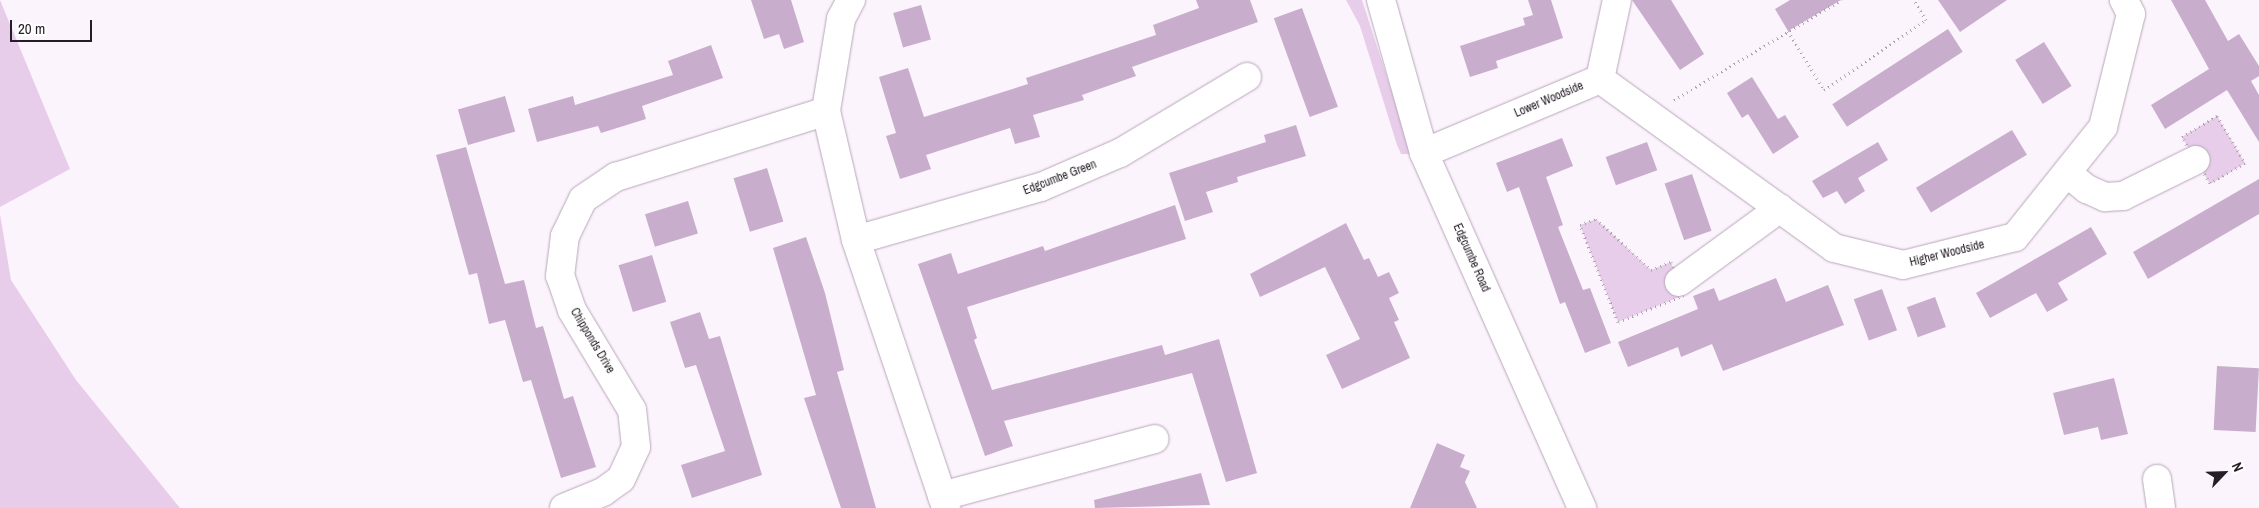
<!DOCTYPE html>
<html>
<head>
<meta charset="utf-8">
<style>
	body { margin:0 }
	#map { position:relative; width:2259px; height:508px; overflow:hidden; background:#fcf4fd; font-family:"Archivo Narrow",sans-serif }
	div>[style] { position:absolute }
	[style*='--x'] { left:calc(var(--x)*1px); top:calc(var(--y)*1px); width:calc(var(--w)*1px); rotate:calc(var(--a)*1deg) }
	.green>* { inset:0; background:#e8cdeb; transform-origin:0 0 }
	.building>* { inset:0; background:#c9adcc; transform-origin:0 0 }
	.path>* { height:3px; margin-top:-1.5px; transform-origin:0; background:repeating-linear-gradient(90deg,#aea6af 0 1px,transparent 0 5px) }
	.roads { filter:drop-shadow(0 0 1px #b8a6ba) drop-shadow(0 0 1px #b8a6ba) }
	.minor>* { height:28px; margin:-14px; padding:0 14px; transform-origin:14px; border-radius:14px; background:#fff }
	.major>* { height:28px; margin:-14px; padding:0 14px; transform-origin:14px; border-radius:14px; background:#fff }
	span { translate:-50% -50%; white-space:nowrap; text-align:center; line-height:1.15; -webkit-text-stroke:4px #fff; paint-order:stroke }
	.street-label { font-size:12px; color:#251e25 }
	.north { position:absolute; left:2199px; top:448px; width:50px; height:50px; -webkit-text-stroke:4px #fff; paint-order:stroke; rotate:66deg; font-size:14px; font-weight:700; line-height:20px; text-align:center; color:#251e25 }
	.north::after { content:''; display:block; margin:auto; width:18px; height:22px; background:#251e25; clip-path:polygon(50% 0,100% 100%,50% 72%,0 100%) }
	.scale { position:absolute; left:10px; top:20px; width:82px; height:22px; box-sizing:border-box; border:2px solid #251e25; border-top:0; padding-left:6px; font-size:15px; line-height:18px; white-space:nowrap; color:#251e25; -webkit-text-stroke:4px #fff; paint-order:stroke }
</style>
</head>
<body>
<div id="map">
	<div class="green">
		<div style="clip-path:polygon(0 0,70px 169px,0 207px)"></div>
		<div style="clip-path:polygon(1346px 0,1362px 0,1412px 154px,1401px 154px,1397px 145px,1360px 26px)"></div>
		<div style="left:2217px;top:116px;width:55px;height:41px;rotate:59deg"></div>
		<div style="clip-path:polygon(0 214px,11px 280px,76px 380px,180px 508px,0 508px)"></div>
		<div style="clip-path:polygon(1596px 219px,1651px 270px,1671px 262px,1684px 295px,1618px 322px,1580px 225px)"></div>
	</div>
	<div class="building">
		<div style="clip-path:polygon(751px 0,791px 0,804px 42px,784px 49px,779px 34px,764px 39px)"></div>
		<div style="clip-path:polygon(1196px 0,1250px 0,1258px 22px,1132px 67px,1136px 76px,1082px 95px,1084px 100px,1033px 115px,1040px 137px,1015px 144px,1010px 128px,926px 155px,931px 169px,900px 179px,886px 136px,896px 133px,879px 77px,908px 68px,924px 117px,1028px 84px,1026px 78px,1156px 35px,1153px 25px,1199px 8px)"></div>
		<div style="clip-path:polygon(1528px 0,1551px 0,1563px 38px,1496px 61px,1498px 68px,1470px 77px,1460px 46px,1525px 25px,1523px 18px,1533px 15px)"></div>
		<div style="clip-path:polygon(1632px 0,1671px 0,1704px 54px,1680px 70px)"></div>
		<div style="clip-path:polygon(1790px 0,1841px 0,1788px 31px,1775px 9px)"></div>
		<div style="clip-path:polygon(1938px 0,2007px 0,1960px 32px)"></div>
		<div style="clip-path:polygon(2171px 0,2205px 0,2228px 41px,2239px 34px,2259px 66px,2259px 76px,2251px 81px,2259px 95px,2259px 142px,2227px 90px,2165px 129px,2151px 105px,2209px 69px)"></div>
		<div style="left:921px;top:5px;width:36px;height:29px;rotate:74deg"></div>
		<div style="left:1302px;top:8px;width:105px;height:30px;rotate:70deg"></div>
		<div style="left:1948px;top:29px;width:27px;height:138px;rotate:57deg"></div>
		<div style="left:2044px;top:42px;width:52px;height:34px;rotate:58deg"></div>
		<div style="clip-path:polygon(711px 45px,723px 78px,642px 106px,646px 119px,601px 133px,598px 126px,537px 142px,528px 109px,573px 96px,575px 105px,673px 75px,668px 61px)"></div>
		<div style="clip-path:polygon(1752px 77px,1778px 119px,1785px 115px,1799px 137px,1773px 154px,1748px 114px,1742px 118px,1727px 93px)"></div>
		<div style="left:505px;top:96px;width:37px;height:49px;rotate:74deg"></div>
		<div style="clip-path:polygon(1296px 125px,1306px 156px,1237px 177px,1238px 182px,1206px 192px,1213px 212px,1185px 221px,1169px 173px,1266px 142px,1264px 135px)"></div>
		<div style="left:2012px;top:130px;width:29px;height:112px;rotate:59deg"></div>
		<div style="clip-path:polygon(1562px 138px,1573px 166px,1546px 177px,1563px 225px,1558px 227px,1583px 290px,1590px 288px,1611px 343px,1585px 353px,1565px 302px,1560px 304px,1519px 187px,1507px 192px,1496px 163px)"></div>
		<div style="left:1647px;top:142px;width:30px;height:44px;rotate:70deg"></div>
		<div style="clip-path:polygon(1878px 142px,1888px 160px,1858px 178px,1865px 191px,1845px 204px,1837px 191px,1823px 198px,1812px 181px)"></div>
		<div style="clip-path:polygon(466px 147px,505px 284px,524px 280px,536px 328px,543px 326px,564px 399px,573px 396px,596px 467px,561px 478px,531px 380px,523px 382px,505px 320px,489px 324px,477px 273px,469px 275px,436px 155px)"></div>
		<div style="left:767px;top:168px;width:56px;height:35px;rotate:73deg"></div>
		<div style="left:1692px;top:174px;width:60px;height:29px;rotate:71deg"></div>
		<div style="clip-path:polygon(2259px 179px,2259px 214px,2148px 279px,2133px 252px)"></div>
		<div style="left:688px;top:201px;width:34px;height:45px;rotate:73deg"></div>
		<div style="clip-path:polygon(1175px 205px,1186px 239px,967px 307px,977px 338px,974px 340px,992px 390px,1162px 345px,1165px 355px,1219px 339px,1257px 473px,1226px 482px,1192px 373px,1004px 421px,1013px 446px,985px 456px,918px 264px,951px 253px,958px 274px,1043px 246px,1045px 251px)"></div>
		<div style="clip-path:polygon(1346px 223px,1364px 260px,1369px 258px,1378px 277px,1389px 272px,1399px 293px,1389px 298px,1399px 320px,1394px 322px,1410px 358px,1342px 389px,1326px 355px,1360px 339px,1325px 267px,1260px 297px,1250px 274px)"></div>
		<div style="clip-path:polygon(2091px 227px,2107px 254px,2058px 283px,2068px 300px,2047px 312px,2036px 293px,1990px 318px,1976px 293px)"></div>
		<div style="clip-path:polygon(806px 237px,825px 293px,844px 370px,837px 372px,876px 508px,841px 508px,804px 398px,816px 395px,773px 248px)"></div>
		<div style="left:652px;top:255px;width:49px;height:35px;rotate:73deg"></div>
		<div style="clip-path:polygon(1776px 278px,1786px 302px,1828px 285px,1844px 325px,1723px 371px,1712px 344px,1681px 357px,1678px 347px,1628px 367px,1618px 342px,1698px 309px,1693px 296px,1714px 288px,1719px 301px)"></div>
		<div style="left:1882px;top:289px;width:44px;height:30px;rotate:70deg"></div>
		<div style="left:1935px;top:297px;width:32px;height:30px;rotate:70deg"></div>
		<div style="clip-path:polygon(700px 312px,709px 339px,720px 336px,762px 475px,692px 498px,681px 465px,725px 451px,696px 365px,685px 368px,670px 322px)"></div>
		<div style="left:2217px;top:366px;width:42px;height:64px;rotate:3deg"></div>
		<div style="clip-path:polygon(2114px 378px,2128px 434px,2101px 440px,2098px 427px,2064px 435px,2053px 393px)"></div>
		<div style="clip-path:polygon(1437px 443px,1465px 455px,1460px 467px,1470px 471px,1465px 482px,1477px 508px,1410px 508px)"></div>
		<div style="clip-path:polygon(1201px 473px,1210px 505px,1095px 508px,1094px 500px)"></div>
	</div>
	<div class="path">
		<div style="--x:1788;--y:31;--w:69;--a:58.6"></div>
		<div style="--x:1824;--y:90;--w:124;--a:-34.5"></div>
		<div style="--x:1926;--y:20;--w:23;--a:-121"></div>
		<div style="--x:1674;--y:100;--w:195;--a:-30.9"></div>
		<div style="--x:2217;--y:116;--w:55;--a:59.2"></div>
		<div style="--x:2245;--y:163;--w:40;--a:150.3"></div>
		<div style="--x:2210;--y:183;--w:54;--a:-121.3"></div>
		<div style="--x:2182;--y:137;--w:41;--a:-31"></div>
		<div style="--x:1596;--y:219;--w:75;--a:42.8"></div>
		<div style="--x:1651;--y:270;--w:22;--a:-22"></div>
		<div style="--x:1671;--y:262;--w:35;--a:68"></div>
		<div style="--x:1684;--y:295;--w:71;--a:157.8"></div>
		<div style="--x:1618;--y:322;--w:104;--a:-111.4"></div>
		<div style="--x:1580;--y:225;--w:17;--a:-21"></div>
	</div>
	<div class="roads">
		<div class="minor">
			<div style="--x:851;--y:0;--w:21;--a:118"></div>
			<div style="--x:841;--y:19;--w:93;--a:99.3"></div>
			<div style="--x:826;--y:111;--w:132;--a:76.9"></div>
			<div style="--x:856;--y:240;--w:283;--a:71.4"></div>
			<div style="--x:1600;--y:79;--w:289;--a:35.8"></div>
			<div style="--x:1834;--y:248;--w:71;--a:13.8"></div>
			<div style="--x:1903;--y:265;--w:115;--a:-14"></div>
			<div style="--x:2015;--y:237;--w:141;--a:-51.3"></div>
			<div style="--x:2103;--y:127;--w:116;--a:-76.1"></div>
			<div style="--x:2131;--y:14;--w:16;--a:-117"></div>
			<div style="--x:1424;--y:153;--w:191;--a:-22.8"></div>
			<div style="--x:1600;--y:79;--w:81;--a:-77.9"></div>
			<div style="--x:2067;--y:173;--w:26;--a:39"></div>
			<div style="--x:2087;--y:189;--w:20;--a:24"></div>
			<div style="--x:2105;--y:197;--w:18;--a:-3"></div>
			<div style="--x:2123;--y:196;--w:81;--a:-26.3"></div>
			<div style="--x:856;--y:240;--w:192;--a:-16"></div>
			<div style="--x:1041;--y:187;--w:86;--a:-23.3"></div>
			<div style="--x:1120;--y:153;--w:148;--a:-30.9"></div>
			<div style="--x:1679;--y:282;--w:125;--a:-36.2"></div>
			<div style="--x:2157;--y:479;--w:29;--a:82"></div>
			<div style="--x:942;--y:496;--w:220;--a:-15"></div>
			<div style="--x:564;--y:508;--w:42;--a:-22.3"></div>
			<div style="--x:603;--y:492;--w:22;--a:-36"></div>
			<div style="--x:621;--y:479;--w:35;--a:-65"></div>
			<div style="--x:636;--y:447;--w:37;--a:-96"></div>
			<div style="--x:632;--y:410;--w:117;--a:-121"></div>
			<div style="--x:572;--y:310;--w:36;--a:-109"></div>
			<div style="--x:560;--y:276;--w:40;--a:-82.9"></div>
			<div style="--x:565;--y:236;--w:41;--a:-64.1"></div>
			<div style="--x:583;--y:199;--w:40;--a:-34"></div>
			<div style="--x:616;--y:177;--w:220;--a:-17.4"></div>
		</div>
		<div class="major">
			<div style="--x:1381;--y:0;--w:159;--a:74.3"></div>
			<div style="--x:1424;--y:153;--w:389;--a:66"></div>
		</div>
	</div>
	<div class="street-label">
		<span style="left:1549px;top:100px;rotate:-23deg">Lower Woodside</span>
		<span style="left:1060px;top:178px;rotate:-21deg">Edgcumbe Green</span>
		<span style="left:1947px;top:254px;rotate:-14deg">Higher Woodside</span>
		<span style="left:1471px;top:258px;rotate:66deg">Edgcumbe Road</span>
		<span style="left:592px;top:341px;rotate:59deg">Chipponds Drive</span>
	</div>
	<div class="north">N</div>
	<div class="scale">20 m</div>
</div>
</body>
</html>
